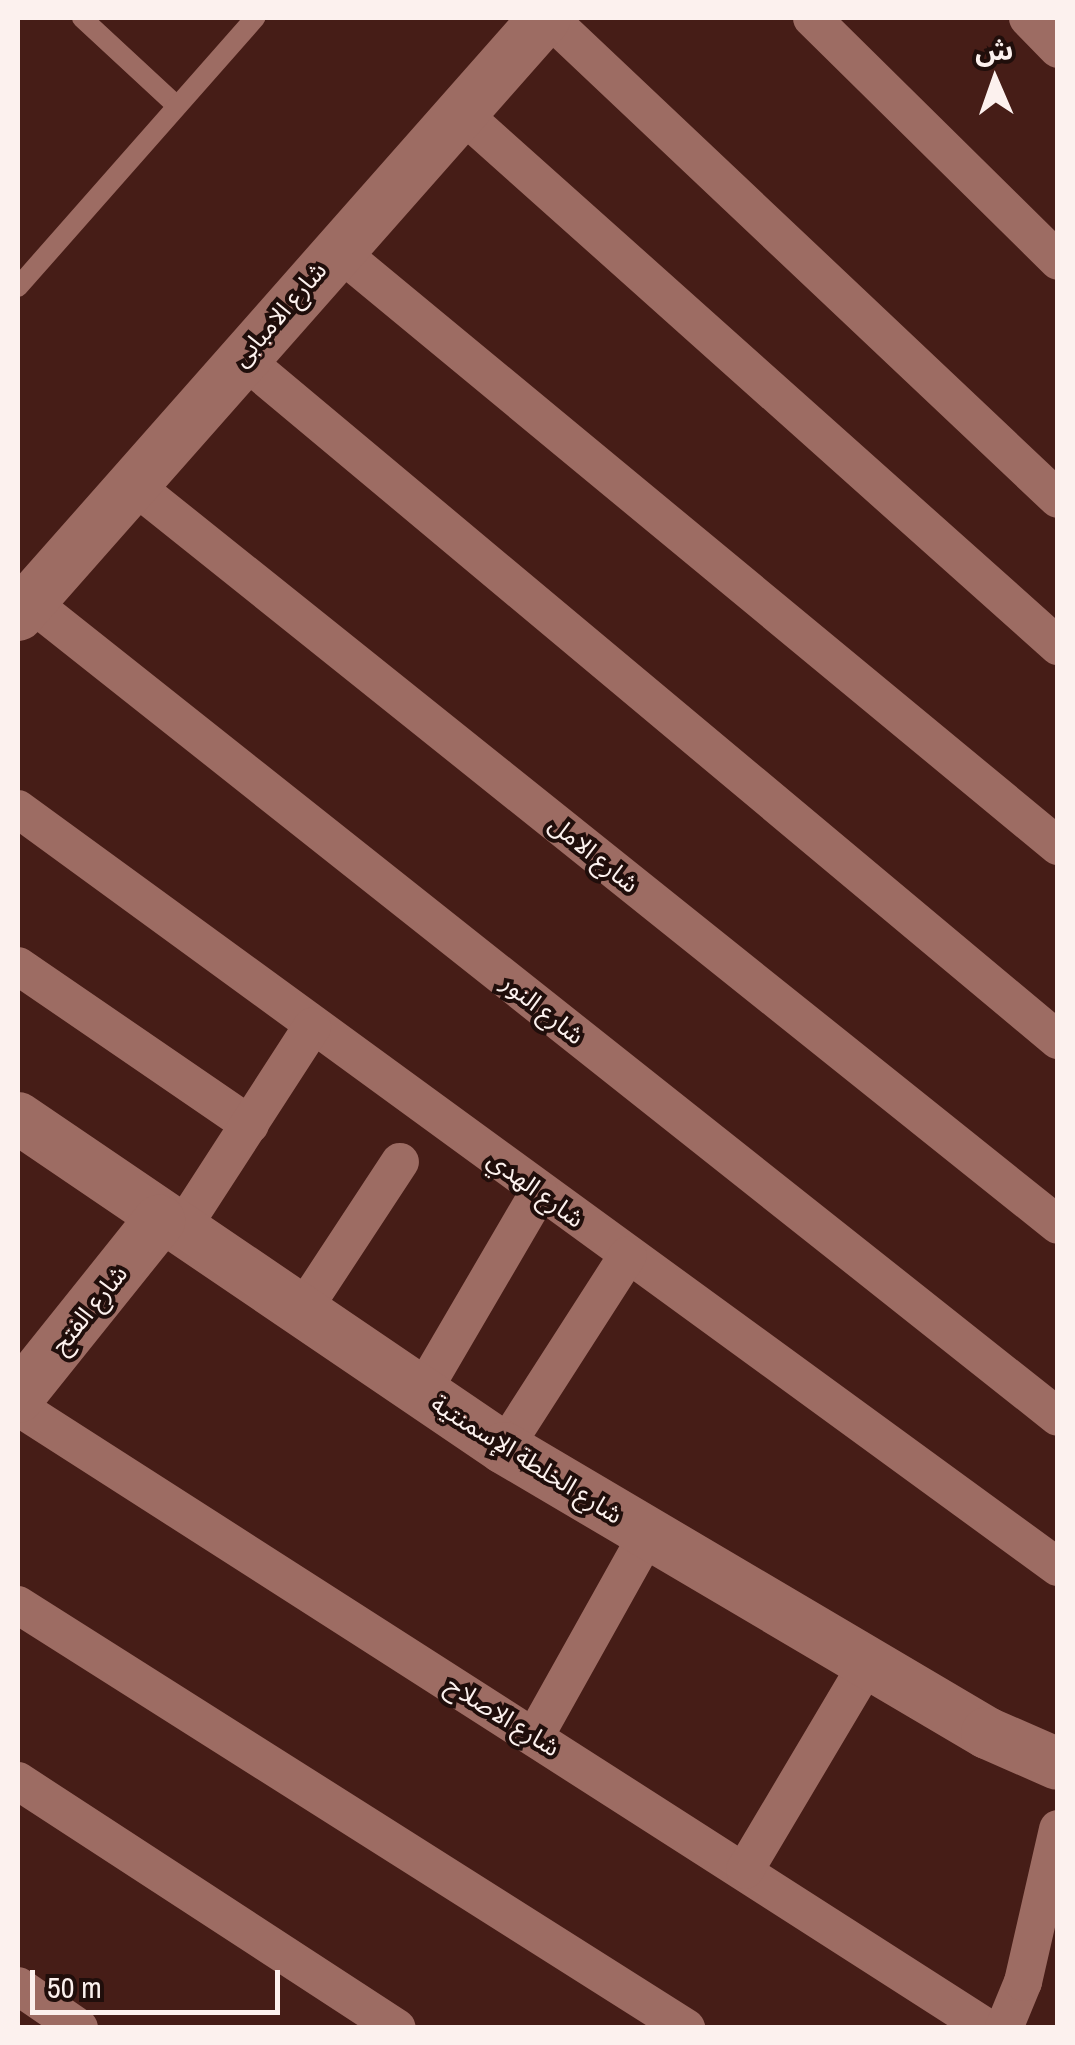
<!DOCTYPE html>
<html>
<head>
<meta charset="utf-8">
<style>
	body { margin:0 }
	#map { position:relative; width:1075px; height:2045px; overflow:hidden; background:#461d17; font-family:"Archivo Narrow","Noto Sans Arabic",sans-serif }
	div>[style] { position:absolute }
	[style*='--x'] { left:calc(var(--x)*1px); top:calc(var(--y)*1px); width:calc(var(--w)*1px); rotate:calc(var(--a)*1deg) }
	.lane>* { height:20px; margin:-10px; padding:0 10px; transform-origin:10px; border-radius:10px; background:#9d6c63 }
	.street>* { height:38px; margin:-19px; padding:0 19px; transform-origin:19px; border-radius:19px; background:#9d6c63 }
	.secondary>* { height:52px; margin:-26px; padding:0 26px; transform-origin:26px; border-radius:26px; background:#9d6c63 }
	span { translate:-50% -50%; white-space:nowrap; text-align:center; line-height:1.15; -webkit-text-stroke:8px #200e0b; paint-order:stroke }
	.street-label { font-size:25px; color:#fcf1ee }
	.frame { position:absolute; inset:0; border:20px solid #fcf1ee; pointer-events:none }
	.north { position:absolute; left:945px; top:30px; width:100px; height:100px; -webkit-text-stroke:8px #200e0b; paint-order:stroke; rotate:358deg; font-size:28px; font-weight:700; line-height:40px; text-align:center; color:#fcf1ee }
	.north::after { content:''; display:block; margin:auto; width:35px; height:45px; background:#fcf1ee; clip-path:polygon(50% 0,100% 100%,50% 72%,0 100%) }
	.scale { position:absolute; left:30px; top:1970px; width:250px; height:45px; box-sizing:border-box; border:5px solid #fcf1ee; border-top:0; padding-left:12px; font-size:30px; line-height:35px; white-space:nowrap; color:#fcf1ee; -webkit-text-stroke:8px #200e0b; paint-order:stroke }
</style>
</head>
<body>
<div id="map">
	<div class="lane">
		<div style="--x:82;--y:18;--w:128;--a:42.8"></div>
		<div style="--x:18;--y:287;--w:359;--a:-48.6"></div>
	</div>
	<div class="street">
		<div style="--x:549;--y:18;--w:700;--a:43.38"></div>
		<div style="--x:812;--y:18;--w:346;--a:44.6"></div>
		<div style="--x:1028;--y:18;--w:43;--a:45.9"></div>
		<div style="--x:458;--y:110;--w:805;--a:41.78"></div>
		<div style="--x:336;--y:249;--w:937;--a:39.59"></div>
		<div style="--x:241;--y:357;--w:1065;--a:39.9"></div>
		<div style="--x:131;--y:483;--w:1187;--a:38.67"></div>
		<div style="--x:29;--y:601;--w:1313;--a:38.41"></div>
		<div style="--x:18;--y:809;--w:1287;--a:36.09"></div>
		<div style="--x:18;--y:966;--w:281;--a:34.4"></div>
		<div style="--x:178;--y:1234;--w:247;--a:-57.1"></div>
		<div style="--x:300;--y:1314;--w:182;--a:-56.7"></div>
		<div style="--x:421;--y:1394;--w:234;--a:-59.7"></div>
		<div style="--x:18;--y:1407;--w:1151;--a:32.65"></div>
		<div style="--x:504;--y:1448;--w:229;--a:-57.3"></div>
		<div style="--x:18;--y:1605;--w:791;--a:32.34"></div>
		<div style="--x:535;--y:1736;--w:231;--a:-60.8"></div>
		<div style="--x:18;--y:1781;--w:452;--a:33.1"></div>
		<div style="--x:745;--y:1870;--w:241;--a:-59.3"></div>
		<div style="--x:18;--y:1986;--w:74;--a:34.5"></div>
		<div style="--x:1004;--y:2028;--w:50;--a:-67.6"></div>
		<div style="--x:1023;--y:1982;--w:157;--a:-77.1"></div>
	</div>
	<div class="secondary">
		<div style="--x:18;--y:615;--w:796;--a:-48.56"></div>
		<div style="--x:18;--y:1118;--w:587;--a:34.18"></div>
		<div style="--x:504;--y:1448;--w:561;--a:30.54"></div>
		<div style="--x:987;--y:1733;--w:77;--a:23.6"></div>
		<div style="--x:18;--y:1397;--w:226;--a:-51.3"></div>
	</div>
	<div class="street-label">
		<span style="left:279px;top:314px;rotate:-49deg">شارع الامبابى</span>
		<span style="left:594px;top:854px;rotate:39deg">شارع الامل</span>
		<span style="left:543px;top:1009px;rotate:38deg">شارع النور</span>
		<span style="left:536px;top:1189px;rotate:36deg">شارع الهدي</span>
		<span style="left:89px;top:1309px;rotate:-51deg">شارع الفتح</span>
		<span style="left:527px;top:1459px;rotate:32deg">شارع الخلطة الإسمنتية</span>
		<span style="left:503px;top:1716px;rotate:32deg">شارع الاصلاح</span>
	</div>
	<div class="frame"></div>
	<div class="north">ش</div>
	<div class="scale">50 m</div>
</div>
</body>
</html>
